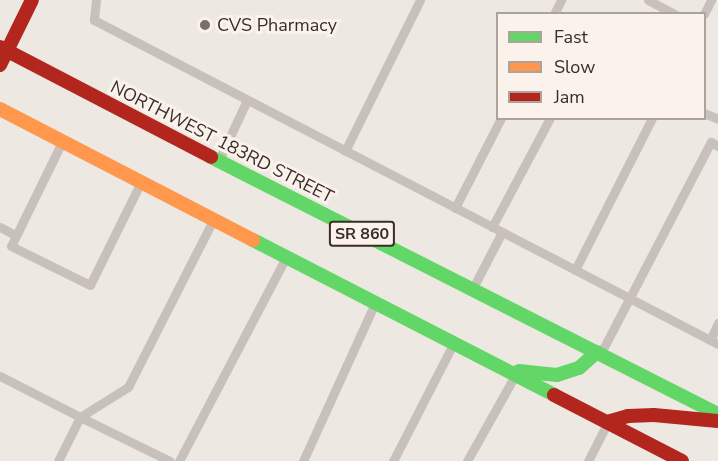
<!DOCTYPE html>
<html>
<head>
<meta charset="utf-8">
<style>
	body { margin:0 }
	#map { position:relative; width:718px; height:461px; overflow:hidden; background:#eee8e3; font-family:"Nunito Sans",sans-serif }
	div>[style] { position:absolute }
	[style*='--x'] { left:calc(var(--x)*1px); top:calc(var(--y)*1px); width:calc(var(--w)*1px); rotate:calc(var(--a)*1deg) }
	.lane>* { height:9px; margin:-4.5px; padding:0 4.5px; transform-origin:4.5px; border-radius:4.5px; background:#c8c0bb }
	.fast>* { height:14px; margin:-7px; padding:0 7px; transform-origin:7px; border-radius:7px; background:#63d668 }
	.slow>* { height:14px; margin:-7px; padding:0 7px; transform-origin:7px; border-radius:7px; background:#ff974d }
	.jam>* { height:14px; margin:-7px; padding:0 7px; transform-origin:7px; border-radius:7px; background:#b3261e }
	.dots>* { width:16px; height:16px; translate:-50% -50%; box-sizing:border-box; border:3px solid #faf2eb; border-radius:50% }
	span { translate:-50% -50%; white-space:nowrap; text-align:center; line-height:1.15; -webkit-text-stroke:6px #faf2eb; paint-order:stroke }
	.shield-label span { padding:2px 4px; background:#faf2eb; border:2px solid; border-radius:4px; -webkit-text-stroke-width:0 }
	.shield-label { font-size:16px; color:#392d29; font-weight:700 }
	.poi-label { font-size:18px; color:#392d29 }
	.left { translate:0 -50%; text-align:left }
	.street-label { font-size:18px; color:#392d29 }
	.legend { position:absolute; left:496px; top:12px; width:210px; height:108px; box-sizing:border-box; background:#faf2eb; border:2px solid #ada39d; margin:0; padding:8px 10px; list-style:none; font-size:18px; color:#392d29 }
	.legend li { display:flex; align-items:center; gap:12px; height:30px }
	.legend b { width:30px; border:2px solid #ada39d }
</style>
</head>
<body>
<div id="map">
	<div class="lane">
		<div style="--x:96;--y:0;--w:20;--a:96"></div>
		<div style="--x:94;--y:20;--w:703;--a:27.44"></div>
		<div style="--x:648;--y:0;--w:30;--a:28"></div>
		<div style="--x:554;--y:14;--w:16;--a:-63"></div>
		<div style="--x:704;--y:14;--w:16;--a:-63"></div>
		<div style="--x:704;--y:113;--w:15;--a:23"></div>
		<div style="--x:60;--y:146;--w:111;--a:116.1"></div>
		<div style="--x:11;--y:246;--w:88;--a:26.3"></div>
		<div style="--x:90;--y:285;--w:110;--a:-63.7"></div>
		<div style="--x:345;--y:151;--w:169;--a:-63.6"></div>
		<div style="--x:220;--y:158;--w:64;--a:-65"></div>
		<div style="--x:455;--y:208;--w:101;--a:-62.9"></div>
		<div style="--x:0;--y:227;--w:17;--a:28"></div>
		<div style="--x:492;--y:227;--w:123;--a:-62"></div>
		<div style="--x:575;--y:270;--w:170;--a:-63.1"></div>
		<div style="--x:474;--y:286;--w:61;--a:-62.6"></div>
		<div style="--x:710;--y:340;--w:19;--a:-65"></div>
		<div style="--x:602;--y:351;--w:236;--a:-62.5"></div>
		<div style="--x:711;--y:142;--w:8;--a:30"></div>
		<div style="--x:0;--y:376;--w:90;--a:27.1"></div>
		<div style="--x:80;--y:417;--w:57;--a:-32"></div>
		<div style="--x:128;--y:387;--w:183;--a:-63"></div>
		<div style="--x:58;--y:461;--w:49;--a:-63.4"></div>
		<div style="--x:80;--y:417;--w:100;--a:26.1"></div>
		<div style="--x:179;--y:461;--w:226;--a:-62.3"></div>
		<div style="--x:303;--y:461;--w:171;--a:-65.5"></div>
		<div style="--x:393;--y:461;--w:129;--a:-62.8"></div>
		<div style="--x:467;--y:461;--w:94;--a:-60.7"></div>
		<div style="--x:588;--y:461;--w:39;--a:-63"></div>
	</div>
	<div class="fast">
		<div style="--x:211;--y:157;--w:568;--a:26.88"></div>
		<div style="--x:253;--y:240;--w:339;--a:27.2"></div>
		<div style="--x:519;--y:371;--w:38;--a:6"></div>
		<div style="--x:557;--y:375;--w:23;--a:-18"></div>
		<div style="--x:579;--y:368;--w:24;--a:-42"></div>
	</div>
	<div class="slow">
		<div style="--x:0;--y:109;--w:285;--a:27.4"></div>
	</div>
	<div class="jam">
		<div style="--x:0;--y:47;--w:238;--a:27.5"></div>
		<div style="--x:0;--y:65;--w:72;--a:-63.8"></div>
		<div style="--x:554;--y:395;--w:144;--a:27.3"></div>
		<div style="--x:607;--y:422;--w:22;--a:-16"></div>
		<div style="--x:628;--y:416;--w:26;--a:-2"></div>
		<div style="--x:654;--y:415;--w:64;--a:5.4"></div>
	</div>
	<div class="dots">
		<div style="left:205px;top:25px;background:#786e6a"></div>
	</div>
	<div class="shield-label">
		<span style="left:362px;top:234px">SR 860</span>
	</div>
	<div class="poi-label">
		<span class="left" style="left:217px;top:25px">CVS Pharmacy</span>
	</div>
	<div class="street-label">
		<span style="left:222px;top:142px;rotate:27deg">NORTHWEST 183RD STREET</span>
	</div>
	<ul class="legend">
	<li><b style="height:8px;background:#63d668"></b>Fast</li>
	<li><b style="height:8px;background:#ff974d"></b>Slow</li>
	<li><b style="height:8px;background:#b3261e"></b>Jam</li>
	</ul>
</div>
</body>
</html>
